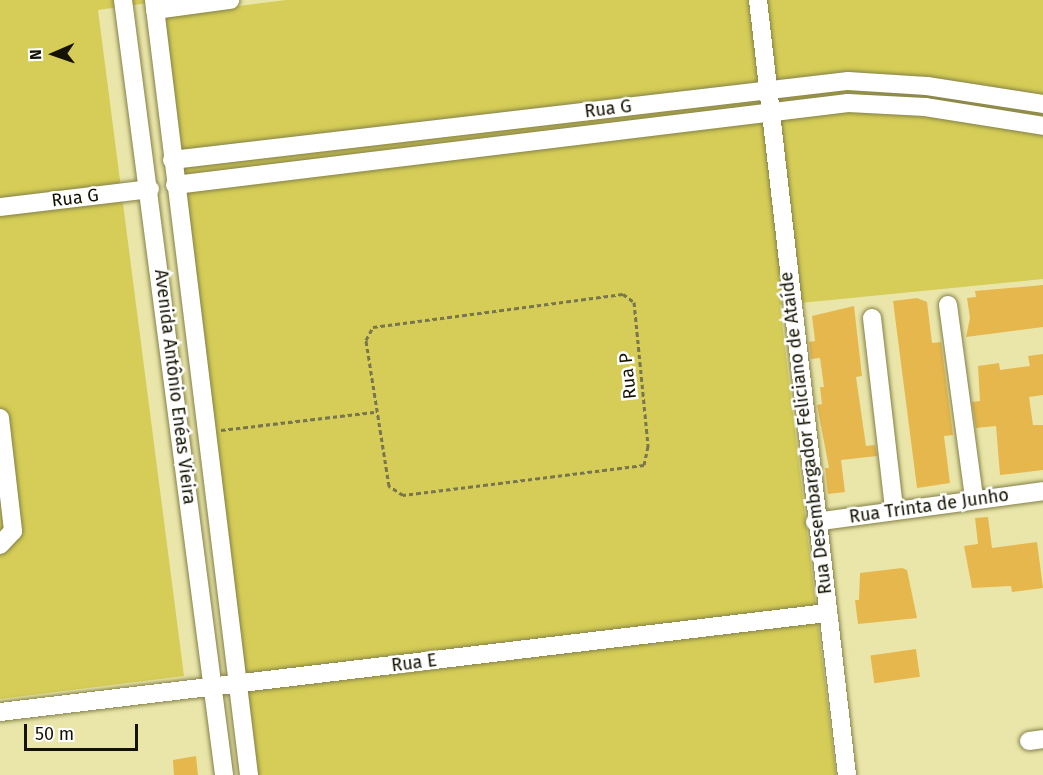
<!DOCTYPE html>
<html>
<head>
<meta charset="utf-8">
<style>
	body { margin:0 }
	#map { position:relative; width:1043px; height:775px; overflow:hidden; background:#eae6aa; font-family:"Fira Sans",sans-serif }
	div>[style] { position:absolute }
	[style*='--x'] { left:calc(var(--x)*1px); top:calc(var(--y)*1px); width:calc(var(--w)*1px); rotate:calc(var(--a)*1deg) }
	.green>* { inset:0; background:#d5cd57 }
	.building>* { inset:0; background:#e5b74d; transform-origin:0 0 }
	.path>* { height:3px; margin-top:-1.5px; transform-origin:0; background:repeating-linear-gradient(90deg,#78754f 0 4.5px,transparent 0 7.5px) }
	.roads { filter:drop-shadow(0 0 2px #848047) drop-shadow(0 0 2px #848047) }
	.minor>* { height:18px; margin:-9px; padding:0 9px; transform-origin:9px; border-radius:9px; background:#fff }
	span { translate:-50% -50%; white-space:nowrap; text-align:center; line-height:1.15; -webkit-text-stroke:5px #fff; paint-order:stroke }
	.street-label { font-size:18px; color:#141200 }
	.north { position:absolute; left:24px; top:24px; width:60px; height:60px; -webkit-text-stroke:4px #fff; paint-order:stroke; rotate:268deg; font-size:16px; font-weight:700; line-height:24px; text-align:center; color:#141200 }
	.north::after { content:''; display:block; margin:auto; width:21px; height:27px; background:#141200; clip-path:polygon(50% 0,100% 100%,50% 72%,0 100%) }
	.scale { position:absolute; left:24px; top:724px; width:114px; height:27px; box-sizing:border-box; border:3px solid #141200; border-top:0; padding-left:8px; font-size:18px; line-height:21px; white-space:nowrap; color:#141200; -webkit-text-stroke:4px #fff; paint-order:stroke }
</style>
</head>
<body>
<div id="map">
	<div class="green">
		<div style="clip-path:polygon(0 0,170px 0,98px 10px,184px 676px,0 699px)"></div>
		<div style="clip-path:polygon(286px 0,1043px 0,1043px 279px,780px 305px,836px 775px,254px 775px,160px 16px)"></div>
	</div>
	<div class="building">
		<div style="clip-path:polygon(1043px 285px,1043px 327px,966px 337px,970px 318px,967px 298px,976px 297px,975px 291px)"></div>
		<div style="clip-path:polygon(917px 298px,927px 302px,932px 343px,941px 342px,953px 435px,944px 436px,950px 483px,917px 488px,893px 301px)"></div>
		<div style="clip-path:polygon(854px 306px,862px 376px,856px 377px,866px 446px,875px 445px,877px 456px,841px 460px,845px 492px,828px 494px,825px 468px,829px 468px,817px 405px,822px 404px,820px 387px,824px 387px,820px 358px,811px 359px,809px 342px,815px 341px,812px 316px)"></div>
		<div style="clip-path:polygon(1043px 354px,1043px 395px,1029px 397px,1033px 425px,1043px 425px,1043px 470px,1000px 475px,996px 426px,976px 428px,972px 402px,980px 401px,978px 366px,999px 363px,1000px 370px,1030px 366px,1028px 356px)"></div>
		<div style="clip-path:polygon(988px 517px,992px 548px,1037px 542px,1043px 588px,1012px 592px,1011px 586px,972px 588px,964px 546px,978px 544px,975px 518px)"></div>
		<div style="clip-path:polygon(902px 568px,907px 570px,917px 618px,858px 624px,855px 600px,859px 600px,860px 573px)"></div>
		<div style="left:916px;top:649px;width:28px;height:46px;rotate:82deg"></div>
		<div style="clip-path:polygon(196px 756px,198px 775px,174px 775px,173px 760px)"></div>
	</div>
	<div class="path">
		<div style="--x:623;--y:294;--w:14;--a:36"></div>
		<div style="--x:634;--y:302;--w:145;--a:84.4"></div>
		<div style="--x:648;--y:446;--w:19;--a:102"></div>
		<div style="--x:644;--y:465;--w:243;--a:172.9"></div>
		<div style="--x:403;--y:495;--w:17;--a:-147"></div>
		<div style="--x:389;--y:486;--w:148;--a:-99"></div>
		<div style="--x:366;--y:340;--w:15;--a:-62"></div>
		<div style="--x:373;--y:327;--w:252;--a:-7.5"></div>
		<div style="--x:221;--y:430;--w:154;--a:-6.7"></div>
	</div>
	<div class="roads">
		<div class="minor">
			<div style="--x:123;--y:0;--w:782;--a:82.57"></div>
			<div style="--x:154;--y:0;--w:781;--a:83.01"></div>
			<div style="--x:758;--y:0;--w:780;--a:83.45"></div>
			<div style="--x:155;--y:10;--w:76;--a:-7.6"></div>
			<div style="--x:172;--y:160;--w:681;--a:-6.67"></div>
			<div style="--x:848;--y:81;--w:79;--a:3.6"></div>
			<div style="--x:927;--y:86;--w:117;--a:8.8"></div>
			<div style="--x:175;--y:185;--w:678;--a:-6.95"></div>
			<div style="--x:848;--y:103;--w:77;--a:3"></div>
			<div style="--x:925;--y:107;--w:120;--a:9.1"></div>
			<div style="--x:0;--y:207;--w:151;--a:-6.8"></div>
			<div style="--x:948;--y:305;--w:195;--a:82.3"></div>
			<div style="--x:872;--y:318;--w:192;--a:83.4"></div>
			<div style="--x:0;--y:418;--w:114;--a:83.4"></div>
			<div style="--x:13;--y:531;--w:19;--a:133"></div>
			<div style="--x:815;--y:522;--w:230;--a:-7.7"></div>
			<div style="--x:0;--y:712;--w:833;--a:-6.83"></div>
			<div style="--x:1029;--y:741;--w:14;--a:-8"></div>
		</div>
	</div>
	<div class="street-label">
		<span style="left:608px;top:109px;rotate:-7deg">Rua G</span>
		<span style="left:75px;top:198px;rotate:-7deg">Rua G</span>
		<span style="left:628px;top:376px;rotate:-96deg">Rua P</span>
		<span style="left:175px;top:387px;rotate:83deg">Avenida Antônio Enéas Vieira</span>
		<span style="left:806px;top:433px;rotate:-97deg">Rua Desembargador Feliciano de Ataíde</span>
		<span style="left:929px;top:506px;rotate:-8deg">Rua Trinta de Junho</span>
		<span style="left:414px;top:663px;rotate:-7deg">Rua E</span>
	</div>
	<div class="north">N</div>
	<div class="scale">50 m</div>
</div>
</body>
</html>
